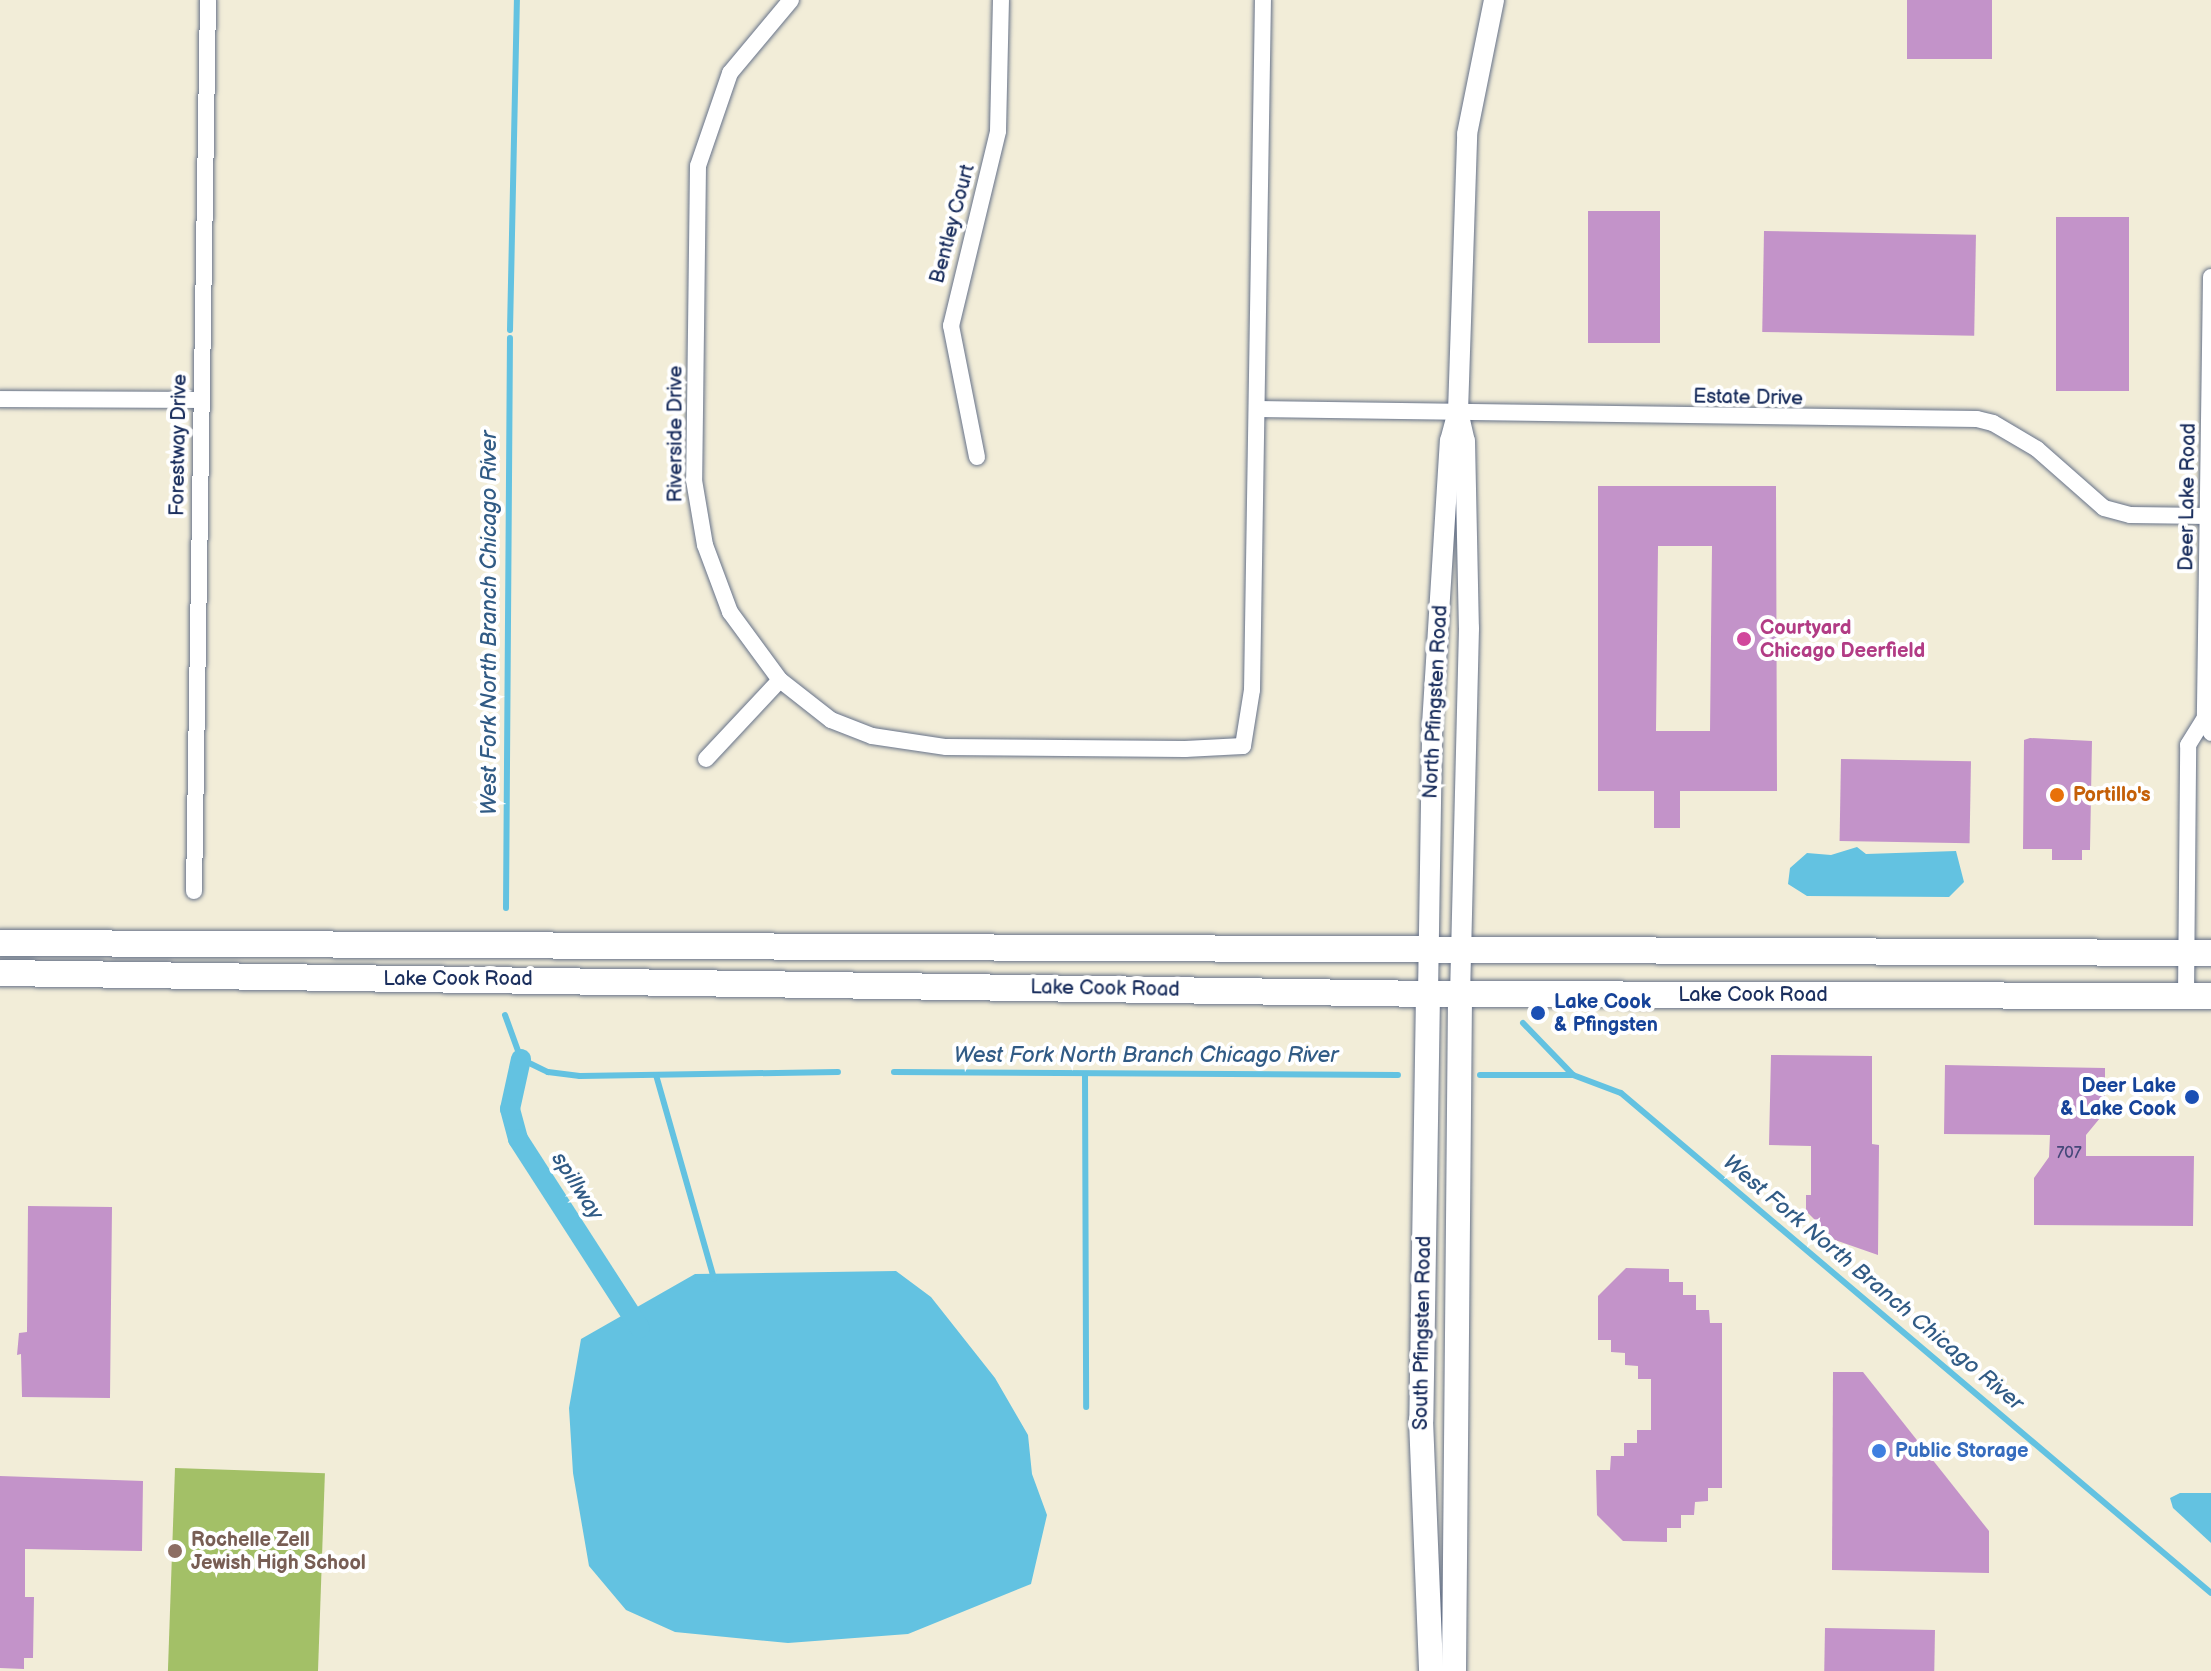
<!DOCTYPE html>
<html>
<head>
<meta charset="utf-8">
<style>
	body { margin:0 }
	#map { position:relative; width:2211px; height:1671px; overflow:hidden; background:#f2edd8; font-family:"Balsamiq Sans",sans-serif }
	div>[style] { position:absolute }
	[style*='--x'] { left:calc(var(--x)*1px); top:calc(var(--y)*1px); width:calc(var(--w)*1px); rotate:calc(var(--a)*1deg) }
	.green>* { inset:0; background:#a3c067; transform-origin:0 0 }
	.water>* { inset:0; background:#63c2e1 }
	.stream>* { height:6px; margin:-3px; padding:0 3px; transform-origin:3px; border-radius:3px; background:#63c2e1 }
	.canal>* { height:20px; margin:-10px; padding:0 10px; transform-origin:10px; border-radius:10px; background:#63c2e1 }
	.building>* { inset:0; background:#c393c9; transform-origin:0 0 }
	.roads { filter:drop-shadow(0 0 2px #667289) drop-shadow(0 0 2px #667289) }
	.minor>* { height:16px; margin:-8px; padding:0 8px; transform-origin:8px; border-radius:8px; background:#fff }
	.tertiary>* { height:20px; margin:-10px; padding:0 10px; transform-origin:10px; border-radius:10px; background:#fff }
	.secondary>* { height:24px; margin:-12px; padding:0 12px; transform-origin:12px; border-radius:12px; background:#fff }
	.primary>* { height:26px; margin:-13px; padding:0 13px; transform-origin:13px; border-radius:13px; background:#fff }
	.dots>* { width:22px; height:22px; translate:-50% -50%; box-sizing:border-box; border:4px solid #fff; border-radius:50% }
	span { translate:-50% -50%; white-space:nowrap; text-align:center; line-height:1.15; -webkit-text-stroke:8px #fff; paint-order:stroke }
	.number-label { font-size:16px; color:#454879 }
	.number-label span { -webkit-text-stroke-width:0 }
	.street-label { font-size:20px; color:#1b2f5e }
	.hotel-label { font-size:20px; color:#b23c85; font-weight:700 }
	.left { translate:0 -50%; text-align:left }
	.food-label { font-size:20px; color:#c56008; font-weight:700 }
	.transit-label { font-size:20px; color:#164399; font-weight:700 }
	.right { translate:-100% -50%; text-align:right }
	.shop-label { font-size:20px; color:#366cbe; font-weight:700 }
	.education-label { font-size:20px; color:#785e54; font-weight:700 }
	.water-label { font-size:22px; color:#315b85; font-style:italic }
</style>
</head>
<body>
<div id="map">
	<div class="green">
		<div style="left:175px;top:1468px;width:150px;height:203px;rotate:2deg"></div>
	</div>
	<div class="water">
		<div style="clip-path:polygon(1857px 847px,1866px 854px,1956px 851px,1964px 882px,1949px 897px,1807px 896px,1788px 884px,1790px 868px,1807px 853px,1831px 855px)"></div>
		<div style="clip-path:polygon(896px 1271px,931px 1297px,995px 1378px,1028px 1435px,1032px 1474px,1047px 1515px,1031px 1584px,908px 1634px,788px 1643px,675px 1632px,626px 1610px,589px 1566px,573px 1473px,569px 1408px,581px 1339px,695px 1274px)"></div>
		<div style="clip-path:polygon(2180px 1493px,2211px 1493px,2211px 1543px,2173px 1508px,2170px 1498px)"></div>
	</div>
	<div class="stream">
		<div style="--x:510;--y:330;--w:330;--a:-88.8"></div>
		<div style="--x:506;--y:908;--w:570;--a:-89.6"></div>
		<div style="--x:505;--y:1015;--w:47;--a:70"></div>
		<div style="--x:521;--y:1059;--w:30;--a:26"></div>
		<div style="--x:548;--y:1072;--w:32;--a:7"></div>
		<div style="--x:580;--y:1076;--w:258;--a:-0.9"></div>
		<div style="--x:1523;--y:1023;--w:72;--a:46.1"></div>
		<div style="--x:894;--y:1072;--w:504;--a:0.34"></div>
		<div style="--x:1085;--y:1074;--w:333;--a:89.8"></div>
		<div style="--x:656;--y:1075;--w:212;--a:74.1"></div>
		<div style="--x:1480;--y:1075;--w:93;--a:0"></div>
		<div style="--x:1573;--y:1075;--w:51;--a:20.6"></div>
		<div style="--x:1621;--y:1093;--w:773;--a:40.28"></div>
	</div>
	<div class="canal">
		<div style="--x:521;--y:1059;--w:51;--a:102.4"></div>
		<div style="--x:510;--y:1109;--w:31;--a:75"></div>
		<div style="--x:518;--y:1139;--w:225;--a:57.2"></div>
	</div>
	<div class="building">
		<div style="left:1907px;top:0;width:85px;height:59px"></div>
		<div style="left:1588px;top:211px;width:72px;height:132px"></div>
		<div style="left:2056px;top:217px;width:73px;height:174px"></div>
		<div style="left:1764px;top:231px;width:212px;height:101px;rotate:1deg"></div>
		<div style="clip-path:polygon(evenodd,1598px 486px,1776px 486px,1777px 791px,1680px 791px,1680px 828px,1654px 828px,1654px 791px,1598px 791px,1598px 486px,1658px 546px,1712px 546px,1710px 731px,1656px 731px,1658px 546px)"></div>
		<div style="clip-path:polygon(2030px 738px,2092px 741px,2090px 850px,2082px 850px,2082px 860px,2052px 860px,2052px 849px,2023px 849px,2024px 740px)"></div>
		<div style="left:1841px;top:759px;width:130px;height:82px;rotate:1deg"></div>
		<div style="clip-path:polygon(1771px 1055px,1872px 1056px,1872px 1144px,1879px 1145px,1878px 1255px,1835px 1240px,1806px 1211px,1806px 1195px,1811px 1195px,1811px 1146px,1769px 1145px)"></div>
		<div style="clip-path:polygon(1945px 1065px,2105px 1068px,2105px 1112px,2086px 1135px,2086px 1156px,2194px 1156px,2193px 1226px,2034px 1225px,2034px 1178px,2049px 1157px,2050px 1135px,1944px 1134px)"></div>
		<div style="clip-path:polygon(28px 1206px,112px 1207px,110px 1398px,22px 1397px,21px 1354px,17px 1355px,19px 1333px,27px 1332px)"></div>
		<div style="clip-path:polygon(1626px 1268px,1669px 1269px,1669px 1282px,1683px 1282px,1683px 1295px,1696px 1295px,1696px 1310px,1709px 1310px,1710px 1323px,1722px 1323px,1722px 1488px,1708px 1488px,1708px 1501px,1695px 1502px,1694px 1515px,1681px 1515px,1681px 1528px,1667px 1528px,1667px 1542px,1623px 1541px,1597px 1515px,1596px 1470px,1610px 1470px,1611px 1456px,1624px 1456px,1624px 1443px,1637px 1443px,1637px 1430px,1651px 1430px,1651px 1379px,1638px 1379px,1638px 1366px,1625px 1365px,1625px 1353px,1611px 1352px,1611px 1340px,1598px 1340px,1598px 1296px)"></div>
		<div style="clip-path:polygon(1833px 1372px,1863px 1372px,1989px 1531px,1989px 1573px,1832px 1570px)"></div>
		<div style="clip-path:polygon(0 1476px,143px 1481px,142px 1551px,25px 1549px,25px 1597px,34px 1597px,33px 1658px,24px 1658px,24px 1669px,0 1668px)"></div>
		<div style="left:1825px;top:1628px;width:110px;height:43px;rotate:1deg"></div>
	</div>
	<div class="roads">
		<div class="minor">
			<div style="--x:791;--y:0;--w:95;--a:129.9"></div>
			<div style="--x:730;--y:73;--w:98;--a:109"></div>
			<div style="--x:698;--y:166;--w:314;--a:90.7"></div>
			<div style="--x:694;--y:480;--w:66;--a:80.4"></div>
			<div style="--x:705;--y:545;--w:72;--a:69.5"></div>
			<div style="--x:730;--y:612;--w:84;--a:53.7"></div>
			<div style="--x:780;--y:680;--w:65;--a:38.1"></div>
			<div style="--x:831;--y:720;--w:44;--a:21.3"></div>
			<div style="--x:872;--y:736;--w:75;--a:8.5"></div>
			<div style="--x:946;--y:747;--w:239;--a:0.5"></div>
			<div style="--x:1185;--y:749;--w:58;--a:-3"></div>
			<div style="--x:1243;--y:746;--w:57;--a:-80.9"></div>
			<div style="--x:1252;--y:690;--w:690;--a:-89.09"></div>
			<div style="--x:2211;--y:277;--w:441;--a:90.8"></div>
			<div style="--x:2205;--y:718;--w:16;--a:68"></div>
			<div style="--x:0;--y:399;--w:199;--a:0.3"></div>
			<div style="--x:1257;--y:409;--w:720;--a:0.8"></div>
			<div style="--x:1977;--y:419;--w:16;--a:14"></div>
			<div style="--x:1993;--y:423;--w:51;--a:30.6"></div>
			<div style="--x:2037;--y:449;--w:89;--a:41.4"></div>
			<div style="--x:2104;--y:508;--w:27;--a:15"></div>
			<div style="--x:2130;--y:515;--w:78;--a:0.7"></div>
			<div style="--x:977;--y:457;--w:134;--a:-101.2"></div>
			<div style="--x:951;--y:326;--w:201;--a:-76.4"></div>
			<div style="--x:998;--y:131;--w:131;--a:-88.7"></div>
			<div style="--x:706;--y:759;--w:108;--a:-46.9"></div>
			<div style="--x:194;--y:891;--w:891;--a:-89.1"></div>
			<div style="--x:2186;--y:996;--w:251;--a:-89.5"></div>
			<div style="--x:2188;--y:745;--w:32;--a:-58"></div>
		</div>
		<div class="tertiary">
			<div style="--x:1459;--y:416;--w:26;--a:77"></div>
			<div style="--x:1465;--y:441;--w:187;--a:88.8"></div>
			<div style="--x:1469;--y:628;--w:366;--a:91.4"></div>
			<div style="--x:1428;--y:994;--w:269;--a:-89.1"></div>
			<div style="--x:1432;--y:725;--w:285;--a:-86.4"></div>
			<div style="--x:1450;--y:441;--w:30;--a:-75"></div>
			<div style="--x:1458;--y:412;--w:278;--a:-88.1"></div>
			<div style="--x:1467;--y:134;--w:137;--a:-78.6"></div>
		</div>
		<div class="secondary">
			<div style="--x:1428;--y:994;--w:426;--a:90.9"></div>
			<div style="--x:1421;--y:1420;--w:251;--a:87.7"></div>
			<div style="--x:1454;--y:1671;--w:677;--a:-89.49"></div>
		</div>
		<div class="primary">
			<div style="--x:0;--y:943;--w:2211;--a:0.26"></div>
			<div style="--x:0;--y:973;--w:1428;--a:0.84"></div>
			<div style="--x:1428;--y:994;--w:783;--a:0.15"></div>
		</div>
	</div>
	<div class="dots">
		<div style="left:1744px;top:639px;background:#d1479c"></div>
		<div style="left:2057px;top:795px;background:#e8710a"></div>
		<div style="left:1538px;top:1013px;background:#1a4fb4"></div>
		<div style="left:2192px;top:1097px;background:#1a4fb4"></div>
		<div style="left:1879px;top:1451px;background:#3f7fe0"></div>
		<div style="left:175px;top:1551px;background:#8d6e63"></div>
	</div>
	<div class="number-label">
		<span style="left:2069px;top:1154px">707</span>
	</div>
	<div class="street-label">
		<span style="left:953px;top:224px;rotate:-75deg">Bentley Court</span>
		<span style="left:1748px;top:398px;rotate:1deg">Estate Drive</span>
		<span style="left:676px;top:434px;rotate:-90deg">Riverside Drive</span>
		<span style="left:179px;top:445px;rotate:-89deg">Forestway Drive</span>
		<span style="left:2188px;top:497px;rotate:-89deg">Deer Lake Road</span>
		<span style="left:1436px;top:702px;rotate:-87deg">North Pfingsten Road</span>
		<span style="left:458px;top:979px">Lake Cook Road</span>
		<span style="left:1105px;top:989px;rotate:1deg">Lake Cook Road</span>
		<span style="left:1753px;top:995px">Lake Cook Road</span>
		<span style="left:1423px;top:1333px;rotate:-89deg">South Pfingsten Road</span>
	</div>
	<div class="hotel-label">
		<span class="left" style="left:1760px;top:640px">Courtyard<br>Chicago Deerfield</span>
	</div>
	<div class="food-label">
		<span class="left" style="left:2073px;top:795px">Portillo's</span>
	</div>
	<div class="transit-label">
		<span class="left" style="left:1554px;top:1014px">Lake Cook<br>&amp; Pfingsten</span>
		<span class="right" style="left:2176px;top:1098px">Deer Lake<br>&amp; Lake Cook</span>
	</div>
	<div class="shop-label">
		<span class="left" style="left:1895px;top:1451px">Public Storage</span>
	</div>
	<div class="education-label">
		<span class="left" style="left:191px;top:1552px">Rochelle Zell<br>Jewish High School</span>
	</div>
	<div class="water-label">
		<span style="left:490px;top:623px;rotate:-90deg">West Fork North Branch Chicago River</span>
		<span style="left:1146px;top:1056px">West Fork North Branch Chicago River</span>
		<span style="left:577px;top:1186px;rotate:57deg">spillway</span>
		<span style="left:1873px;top:1283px;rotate:40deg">West Fork North Branch Chicago River</span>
	</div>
</div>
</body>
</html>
